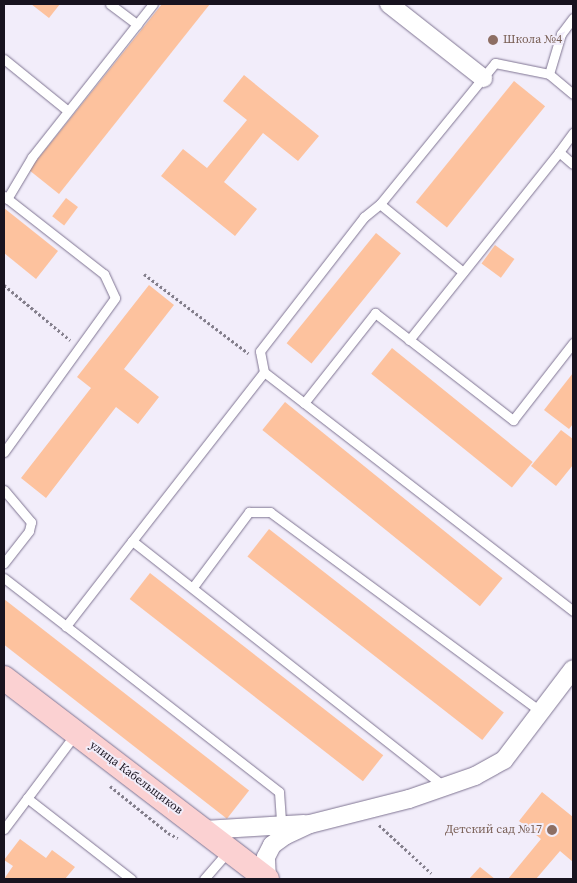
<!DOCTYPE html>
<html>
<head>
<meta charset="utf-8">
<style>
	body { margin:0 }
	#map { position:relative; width:577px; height:883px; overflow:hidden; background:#f2edfa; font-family:"Source Serif 4",serif }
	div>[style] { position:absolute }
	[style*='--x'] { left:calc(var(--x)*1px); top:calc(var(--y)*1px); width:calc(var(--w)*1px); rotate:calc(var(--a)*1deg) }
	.building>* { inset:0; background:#fdc29e; transform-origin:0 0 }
	.path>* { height:3px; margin-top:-1.5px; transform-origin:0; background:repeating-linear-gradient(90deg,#847f8c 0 2.5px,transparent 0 5px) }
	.roads { filter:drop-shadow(0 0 1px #7f7492) drop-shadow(0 0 1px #7f7492) }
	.lane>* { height:9px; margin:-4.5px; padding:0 4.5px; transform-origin:4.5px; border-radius:4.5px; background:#fff }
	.street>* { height:18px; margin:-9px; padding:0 9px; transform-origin:9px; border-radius:9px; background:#fff }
	.secondary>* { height:24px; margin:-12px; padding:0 12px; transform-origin:12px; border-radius:12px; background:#fbd1d2 }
	.dots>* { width:14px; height:14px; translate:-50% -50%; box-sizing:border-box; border:2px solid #f2edfa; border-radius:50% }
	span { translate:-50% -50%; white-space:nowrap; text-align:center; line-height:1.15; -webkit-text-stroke:4px #f2edfa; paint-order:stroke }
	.education-label { font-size:12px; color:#785e54 }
	.left { translate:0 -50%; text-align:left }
	.right { translate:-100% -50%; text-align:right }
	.street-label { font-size:12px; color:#18131f }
	.frame { position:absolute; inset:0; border:5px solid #18131f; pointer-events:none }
</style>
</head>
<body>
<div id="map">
	<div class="building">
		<div style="clip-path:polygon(31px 4px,60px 4px,49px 18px)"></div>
		<div style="clip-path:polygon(162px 4px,210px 4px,59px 194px,29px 170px)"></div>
		<div style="clip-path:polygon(244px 75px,319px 136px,298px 161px,263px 133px,224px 182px,257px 209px,235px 236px,161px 176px,183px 149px,207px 168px,247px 120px,223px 101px)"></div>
		<div style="left:514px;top:81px;width:40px;height:156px;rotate:39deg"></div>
		<div style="left:66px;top:198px;width:15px;height:23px;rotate:37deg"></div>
		<div style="clip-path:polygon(4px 208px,58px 251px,36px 279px,4px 253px)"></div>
		<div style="left:376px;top:233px;width:32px;height:142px;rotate:39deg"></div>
		<div style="left:495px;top:245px;width:24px;height:23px;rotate:36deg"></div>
		<div style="clip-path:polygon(149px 285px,174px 305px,124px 369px,159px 397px,138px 424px,116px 407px,46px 498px,21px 478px,91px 388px,77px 377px)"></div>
		<div style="left:392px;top:348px;width:181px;height:33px;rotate:39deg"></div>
		<div style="clip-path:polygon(573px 373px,573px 424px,569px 429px,544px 410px)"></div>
		<div style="left:285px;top:402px;width:280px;height:36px;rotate:39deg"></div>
		<div style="clip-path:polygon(561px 430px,573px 439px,573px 465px,556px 486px,531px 466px)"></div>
		<div style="left:269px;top:529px;width:298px;height:35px;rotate:38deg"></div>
		<div style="left:150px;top:573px;width:296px;height:33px;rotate:38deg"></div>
		<div style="left:4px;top:599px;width:311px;height:36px;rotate:38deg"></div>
		<div style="clip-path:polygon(542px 792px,573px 817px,573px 862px,560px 851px,536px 879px,508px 879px,541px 839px,519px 821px)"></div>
		<div style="clip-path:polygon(20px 839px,46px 858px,52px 850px,75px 867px,65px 879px,4px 879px,13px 866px,4px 860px)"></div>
		<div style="clip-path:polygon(480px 867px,495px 879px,469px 879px)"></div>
	</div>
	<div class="path">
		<div style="--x:144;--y:274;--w:131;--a:37.2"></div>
		<div style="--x:4;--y:285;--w:86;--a:39.8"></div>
		<div style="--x:110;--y:786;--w:75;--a:39"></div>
		<div style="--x:168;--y:833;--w:11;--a:27"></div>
		<div style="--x:379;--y:825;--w:71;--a:42.7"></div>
	</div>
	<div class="roads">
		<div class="lane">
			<div style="--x:110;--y:4;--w:34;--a:37"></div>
			<div style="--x:4;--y:59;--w:82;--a:39.1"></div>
			<div style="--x:549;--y:74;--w:42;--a:-73.3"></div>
			<div style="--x:561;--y:34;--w:20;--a:-53"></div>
			<div style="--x:559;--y:152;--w:24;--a:-54"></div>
			<div style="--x:4;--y:196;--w:127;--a:38"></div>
			<div style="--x:104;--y:274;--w:26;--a:65"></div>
			<div style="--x:115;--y:298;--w:190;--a:125.8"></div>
			<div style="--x:7;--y:199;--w:49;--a:-59.2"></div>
			<div style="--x:32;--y:157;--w:195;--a:-51.7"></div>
			<div style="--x:463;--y:272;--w:107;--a:-140.7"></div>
			<div style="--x:380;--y:204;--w:182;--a:-50.8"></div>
			<div style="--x:495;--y:63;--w:55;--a:11.5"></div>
			<div style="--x:549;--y:74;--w:31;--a:40"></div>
			<div style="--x:409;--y:340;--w:241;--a:-51.4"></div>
			<div style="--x:559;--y:152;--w:18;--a:41"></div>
			<div style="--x:264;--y:372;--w:21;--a:-101"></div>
			<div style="--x:260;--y:351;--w:170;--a:-52.2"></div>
			<div style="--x:364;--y:217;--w:21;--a:-39"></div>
			<div style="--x:304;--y:403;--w:115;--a:-51.7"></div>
			<div style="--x:375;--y:313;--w:175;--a:37.8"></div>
			<div style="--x:513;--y:420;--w:98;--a:-52.1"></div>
			<div style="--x:4;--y:490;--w:42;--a:49.8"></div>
			<div style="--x:31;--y:522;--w:9;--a:103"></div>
			<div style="--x:29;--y:531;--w:41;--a:128"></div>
			<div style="--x:132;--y:541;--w:108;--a:127.8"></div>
			<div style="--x:66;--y:626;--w:270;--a:37.9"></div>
			<div style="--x:279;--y:792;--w:32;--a:86"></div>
			<div style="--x:4;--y:578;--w:78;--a:37.7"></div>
			<div style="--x:193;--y:587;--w:94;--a:-53.3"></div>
			<div style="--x:249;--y:512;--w:21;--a:0"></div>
			<div style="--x:270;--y:512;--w:337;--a:36.4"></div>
			<div style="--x:445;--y:787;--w:398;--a:-141.8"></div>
			<div style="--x:132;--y:541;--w:214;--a:-52"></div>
			<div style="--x:264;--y:372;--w:391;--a:37.7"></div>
			<div style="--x:27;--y:798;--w:132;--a:37.9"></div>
			<div style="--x:4;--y:829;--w:120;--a:-53.1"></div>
			<div style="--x:204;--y:879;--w:37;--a:-49"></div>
		</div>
		<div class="street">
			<div style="--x:389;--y:4;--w:120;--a:38.2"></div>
			<div style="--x:204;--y:830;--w:100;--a:-3.4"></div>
			<div style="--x:267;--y:879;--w:22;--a:-93"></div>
			<div style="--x:266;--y:857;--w:13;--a:-63"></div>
			<div style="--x:272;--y:845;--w:17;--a:-36"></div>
			<div style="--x:286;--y:835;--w:26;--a:-25"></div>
			<div style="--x:310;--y:824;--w:102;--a:-14.2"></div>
			<div style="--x:409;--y:799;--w:70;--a:-19.2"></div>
			<div style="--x:475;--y:776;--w:33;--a:-29"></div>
			<div style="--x:504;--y:760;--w:114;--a:-52.8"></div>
		</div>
		<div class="secondary">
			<div style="--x:4;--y:678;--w:331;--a:37.4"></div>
		</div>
	</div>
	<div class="dots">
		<div style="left:493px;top:40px;background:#8d6e63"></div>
		<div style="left:552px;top:830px;background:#8d6e63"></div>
	</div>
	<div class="education-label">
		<span class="left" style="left:503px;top:40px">Школа №4</span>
		<span class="right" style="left:542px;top:830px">Детский сад №17</span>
	</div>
	<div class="street-label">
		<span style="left:136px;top:778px;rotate:37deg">улица Кабельщиков</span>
	</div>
	<div class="frame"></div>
</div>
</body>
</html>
